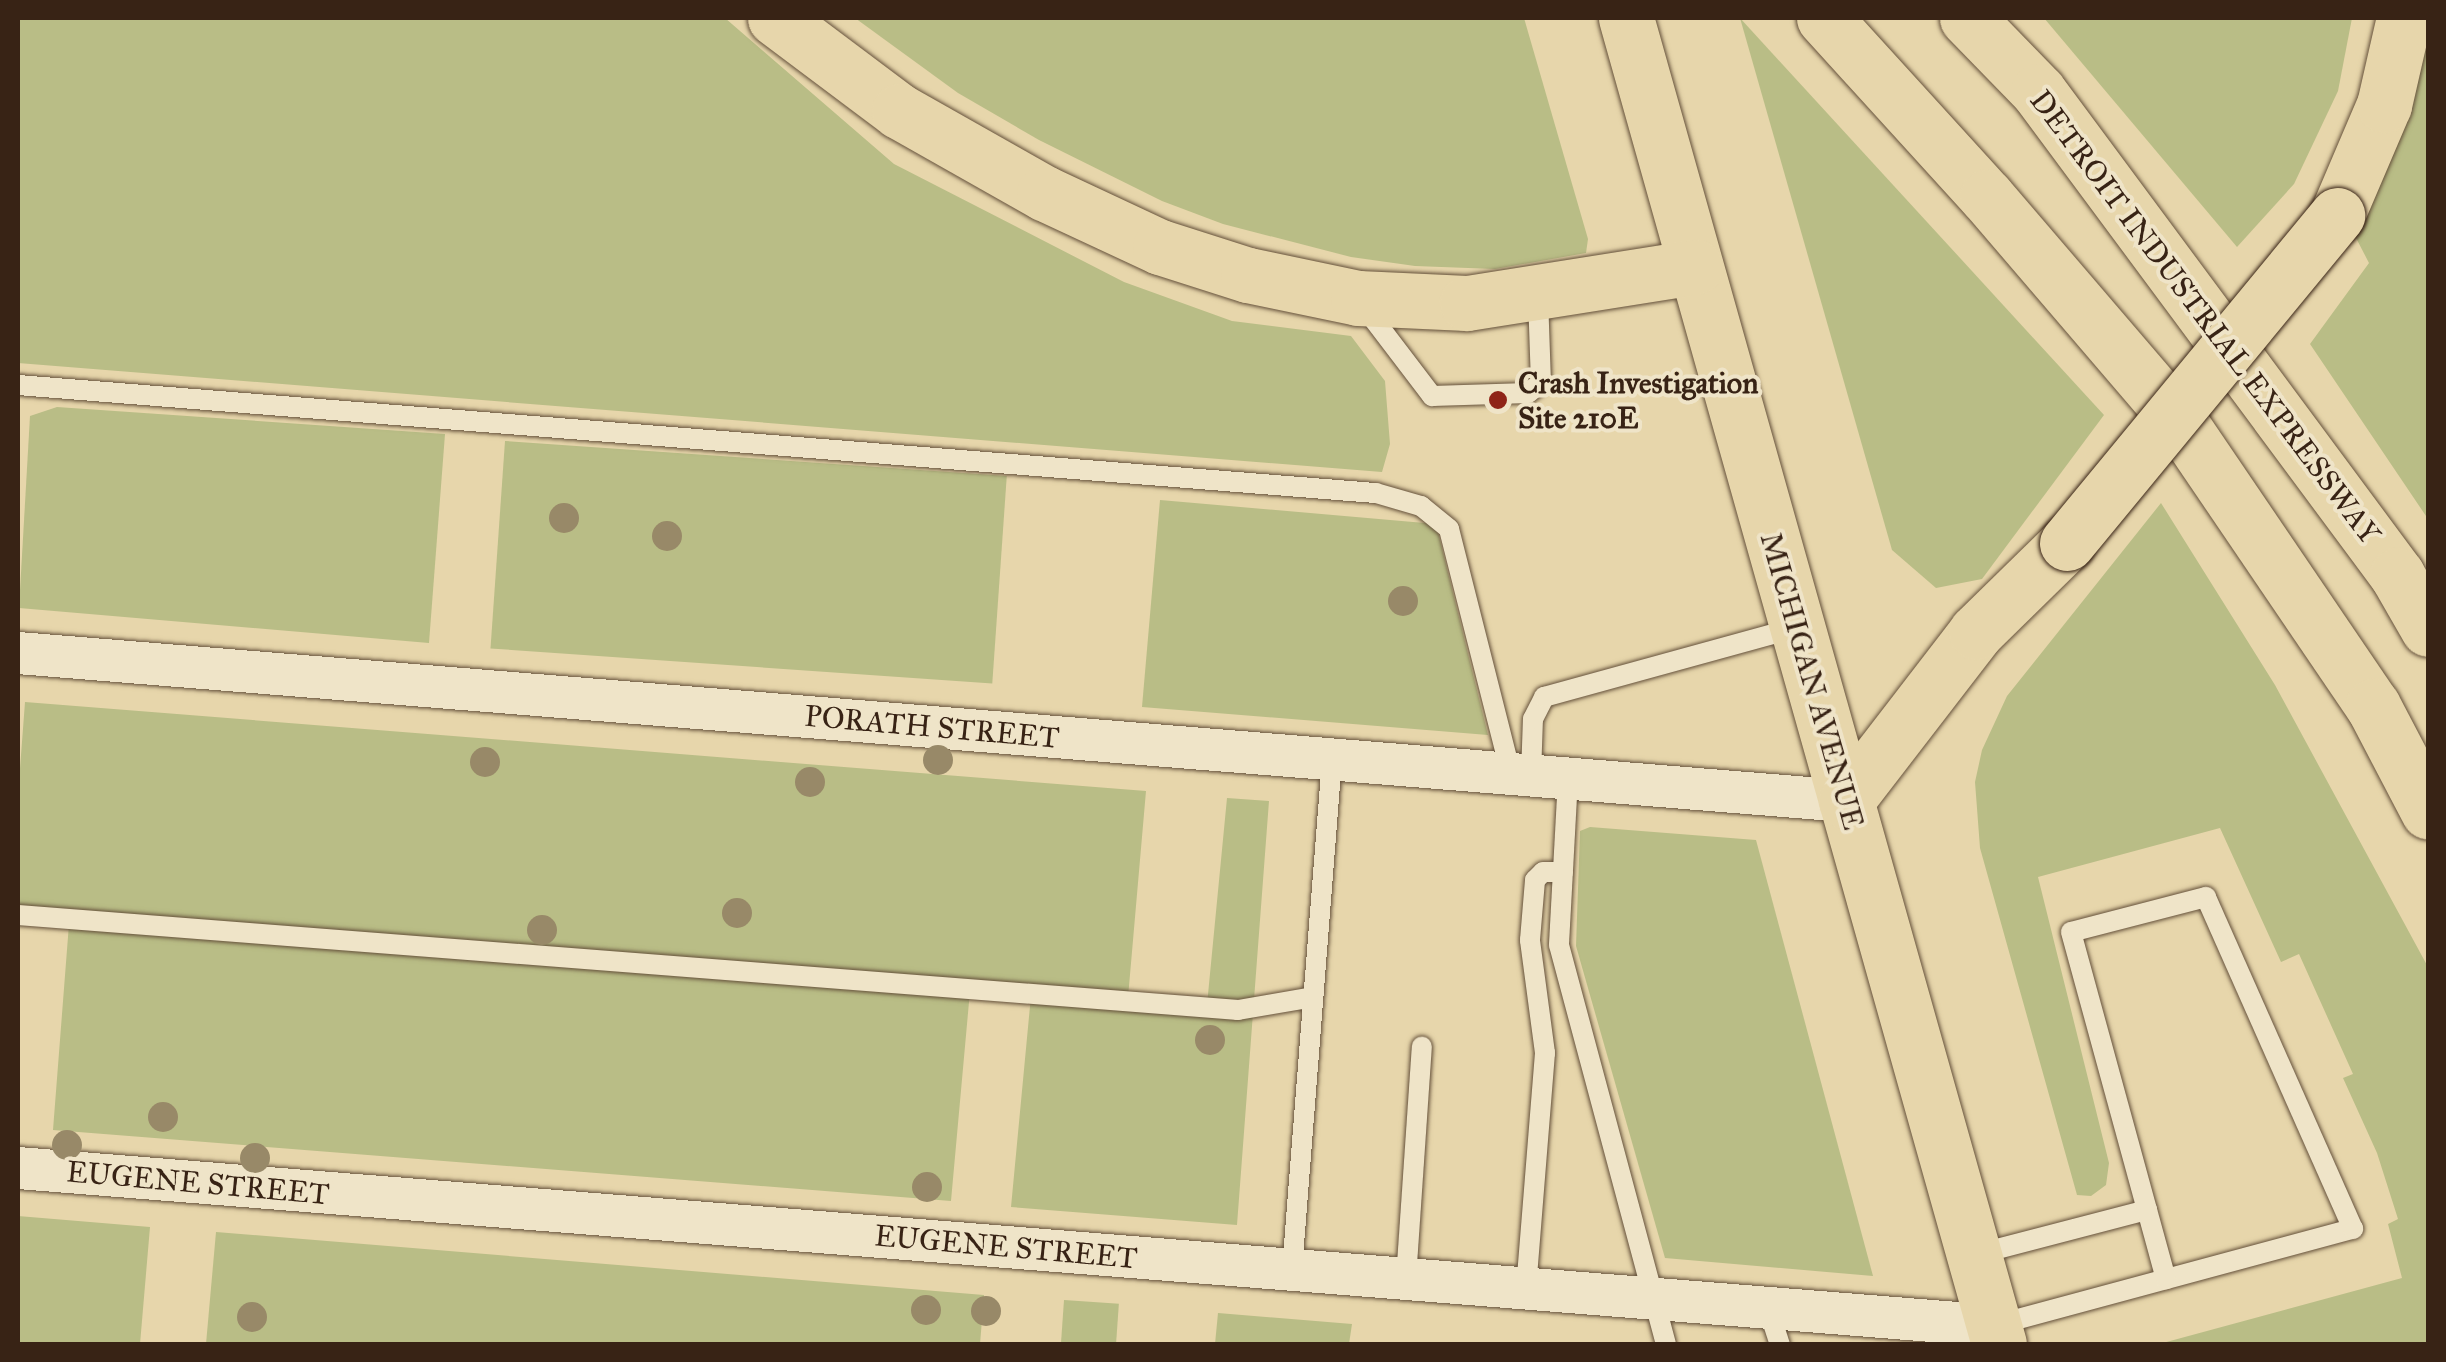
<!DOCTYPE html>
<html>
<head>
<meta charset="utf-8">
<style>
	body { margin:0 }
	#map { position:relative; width:2446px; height:1362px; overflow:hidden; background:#e7d6ab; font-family:"IM FELL Great Primer",serif }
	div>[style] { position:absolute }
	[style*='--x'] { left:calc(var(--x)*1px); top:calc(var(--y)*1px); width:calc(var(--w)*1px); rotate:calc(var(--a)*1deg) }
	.green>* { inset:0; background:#b9bd86; transform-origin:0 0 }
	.roads { filter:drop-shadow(0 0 2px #64503a) drop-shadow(0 0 2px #64503a) }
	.lane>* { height:20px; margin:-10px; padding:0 10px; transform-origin:10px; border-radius:10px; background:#efe4c8 }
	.street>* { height:42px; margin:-21px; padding:0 21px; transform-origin:21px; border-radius:21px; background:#efe4c8 }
	.primary>* { height:55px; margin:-27.5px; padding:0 27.5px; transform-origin:27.5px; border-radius:27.5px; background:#e7d6ab }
	.highway>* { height:55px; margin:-27.5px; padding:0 27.5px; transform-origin:27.5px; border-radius:27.5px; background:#e7d6ab }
	.bridges { filter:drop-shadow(0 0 2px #382315) drop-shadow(0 0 2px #382315) }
	.highway-bridge>* { height:55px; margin:-27.5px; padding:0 27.5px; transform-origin:27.5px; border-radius:27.5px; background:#e7d6ab }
	.trees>* { width:30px; height:30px; margin:-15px; border-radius:50%; background:#988968 }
	.dots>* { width:28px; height:28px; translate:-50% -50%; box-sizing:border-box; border:5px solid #efe4c8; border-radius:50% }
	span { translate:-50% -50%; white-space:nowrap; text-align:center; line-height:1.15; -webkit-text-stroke:8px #efe4c8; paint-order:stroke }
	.street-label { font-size:30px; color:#382315 }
	.poi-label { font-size:30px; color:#382315; font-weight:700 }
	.left { translate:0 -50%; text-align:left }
	.frame { position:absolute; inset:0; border:20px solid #382315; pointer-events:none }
</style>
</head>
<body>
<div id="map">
	<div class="green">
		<div style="clip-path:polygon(18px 18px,725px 18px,894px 164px,1124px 282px,1232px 321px,1351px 336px,1385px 381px,1390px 444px,1382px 472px,18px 363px)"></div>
		<div style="clip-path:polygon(855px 18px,1524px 18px,1588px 239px,1586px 253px,1495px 269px,1415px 266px,1351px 257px,1223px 224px,1162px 201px,1039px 140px,958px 93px)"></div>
		<div style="clip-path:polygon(1740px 18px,2104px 415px,1982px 579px,1936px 588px,1892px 550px)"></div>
		<div style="clip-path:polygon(2044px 18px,2352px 18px,2338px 91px,2294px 184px,2237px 247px)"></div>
		<div style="clip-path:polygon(2428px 18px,2428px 519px,2310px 344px,2369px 263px,2355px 236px,2408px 113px)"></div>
		<div style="clip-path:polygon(57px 407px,445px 434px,429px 643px,19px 608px,30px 416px)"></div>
		<div style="left:505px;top:441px;width:503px;height:208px;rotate:4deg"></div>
		<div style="clip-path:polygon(1160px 500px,1436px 524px,1488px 735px,1142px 707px)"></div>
		<div style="clip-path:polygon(2161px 503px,2275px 685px,2428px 967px,2428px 1344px,2159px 1344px,2402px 1278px,2388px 1224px,2398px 1219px,2377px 1153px,2343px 1078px,2353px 1074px,2299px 954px,2281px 962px,2220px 828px,2038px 877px,2109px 1163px,2106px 1185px,2091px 1196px,2077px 1195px,1980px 848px,1975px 782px,1982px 750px,2007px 696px)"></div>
		<div style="clip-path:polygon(25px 702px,1146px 791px,1127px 1009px,1206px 1015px,1227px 798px,1269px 801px,1237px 1225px,1011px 1207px,1032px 985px,971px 980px,951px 1201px,53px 1130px,70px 911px,18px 905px,18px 795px)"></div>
		<div style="clip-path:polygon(1590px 827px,1756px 840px,1873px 1276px,1665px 1258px,1576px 946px,1580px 831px)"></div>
		<div style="clip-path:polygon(18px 1216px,150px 1227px,140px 1344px,18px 1344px)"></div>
		<div style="clip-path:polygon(216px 1232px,984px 1295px,980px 1344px,206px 1344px)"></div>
		<div style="left:1064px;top:1300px;width:55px;height:44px;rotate:4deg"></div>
		<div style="clip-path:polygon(1218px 1313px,1352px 1324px,1349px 1344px,1215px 1344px)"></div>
	</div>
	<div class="roads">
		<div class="lane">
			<div style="--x:1365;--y:308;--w:111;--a:52.7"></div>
			<div style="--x:1432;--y:396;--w:96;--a:-1.8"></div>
			<div style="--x:1528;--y:393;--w:16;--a:-38"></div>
			<div style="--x:1541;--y:383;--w:87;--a:-92"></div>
			<div style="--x:18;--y:385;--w:1362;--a:4.55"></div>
			<div style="--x:1376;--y:493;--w:47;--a:16.1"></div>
			<div style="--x:1421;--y:506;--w:36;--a:39"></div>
			<div style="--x:1449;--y:529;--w:253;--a:75.8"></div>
			<div style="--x:1531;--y:775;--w:56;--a:-88"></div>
			<div style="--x:1533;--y:719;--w:25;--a:-63"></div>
			<div style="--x:1544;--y:697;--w:260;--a:-15.4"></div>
			<div style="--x:1568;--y:778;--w:167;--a:93.1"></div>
			<div style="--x:1559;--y:945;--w:413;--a:75"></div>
			<div style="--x:18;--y:915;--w:1224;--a:4.45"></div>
			<div style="--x:1238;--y:1010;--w:76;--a:-9.8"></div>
			<div style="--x:1974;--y:1255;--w:179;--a:-14.6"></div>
			<div style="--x:1292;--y:1270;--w:513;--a:-85.52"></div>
			<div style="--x:1406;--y:1279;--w:233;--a:-86.1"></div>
			<div style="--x:1526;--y:1289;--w:237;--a:-85.4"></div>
			<div style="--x:1545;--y:1053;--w:114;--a:-97.6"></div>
			<div style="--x:1530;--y:940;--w:60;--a:-85.2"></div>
			<div style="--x:1535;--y:880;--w:11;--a:-45"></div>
			<div style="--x:1543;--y:872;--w:20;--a:0"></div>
			<div style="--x:1768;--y:1308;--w:38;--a:72"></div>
			<div style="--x:1996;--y:1325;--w:370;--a:-15.1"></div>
			<div style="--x:2353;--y:1229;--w:363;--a:-113.9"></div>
			<div style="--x:2206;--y:897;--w:139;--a:165.5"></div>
			<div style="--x:2071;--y:932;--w:360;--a:74.7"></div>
		</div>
		<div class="street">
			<div style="--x:18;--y:653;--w:1834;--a:4.63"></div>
			<div style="--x:18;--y:1168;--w:1982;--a:4.57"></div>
		</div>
		<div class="primary">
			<div style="--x:1626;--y:18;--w:1377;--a:74.29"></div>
		</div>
		<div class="highway">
			<div style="--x:775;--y:18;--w:155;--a:36.9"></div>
			<div style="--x:899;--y:111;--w:167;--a:29.5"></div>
			<div style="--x:1044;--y:193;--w:128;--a:25"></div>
			<div style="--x:1160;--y:247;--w:92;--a:17.7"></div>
			<div style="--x:1248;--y:275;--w:112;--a:11.8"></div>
			<div style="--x:1358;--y:298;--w:109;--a:2.6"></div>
			<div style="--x:1467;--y:303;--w:231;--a:-9"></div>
			<div style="--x:1824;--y:18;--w:242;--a:47.7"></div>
			<div style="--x:1987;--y:197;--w:295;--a:49.4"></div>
			<div style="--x:2179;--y:421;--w:345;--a:55.8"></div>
			<div style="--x:2373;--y:706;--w:119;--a:62.4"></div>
			<div style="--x:1967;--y:18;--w:102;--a:45.8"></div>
			<div style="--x:2038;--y:91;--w:603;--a:53.43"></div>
			<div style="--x:2397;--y:575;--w:62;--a:60.1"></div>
			<div style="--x:2337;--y:215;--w:120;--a:-66.9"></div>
			<div style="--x:2384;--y:105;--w:89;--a:-77.1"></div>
			<div style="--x:1846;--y:801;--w:213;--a:-52.4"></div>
			<div style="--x:1976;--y:632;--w:127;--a:-44.4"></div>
		</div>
	</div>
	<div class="bridges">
		<div class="highway-bridge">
			<div style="--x:2067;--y:543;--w:425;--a:-50.5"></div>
		</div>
	</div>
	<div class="trees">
		<div style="left:564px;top:518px"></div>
		<div style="left:667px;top:536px"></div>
		<div style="left:1403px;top:601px"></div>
		<div style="left:938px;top:760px"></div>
		<div style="left:485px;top:762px"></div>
		<div style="left:810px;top:782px"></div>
		<div style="left:737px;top:913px"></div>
		<div style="left:542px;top:930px"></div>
		<div style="left:1210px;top:1040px"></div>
		<div style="left:163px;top:1117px"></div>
		<div style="left:67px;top:1145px"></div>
		<div style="left:255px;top:1158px"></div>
		<div style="left:927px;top:1187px"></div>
		<div style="left:926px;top:1310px"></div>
		<div style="left:986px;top:1311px"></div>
		<div style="left:252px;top:1317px"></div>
	</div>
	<div class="dots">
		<div style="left:1498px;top:400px;background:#8f2418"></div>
	</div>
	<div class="street-label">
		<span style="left:2205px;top:317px;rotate:53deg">DETROIT INDUSTRIAL EXPRESSWAY</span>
		<span style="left:1812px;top:681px;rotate:74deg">MICHIGAN AVENUE</span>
		<span style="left:932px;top:727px;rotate:5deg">PORATH STREET</span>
		<span style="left:198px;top:1183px;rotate:5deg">EUGENE STREET</span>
		<span style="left:1006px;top:1247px;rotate:5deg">EUGENE STREET</span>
	</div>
	<div class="poi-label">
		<span class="left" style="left:1518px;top:400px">Crash Investigation<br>Site 210E</span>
	</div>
	<div class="frame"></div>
</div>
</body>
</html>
